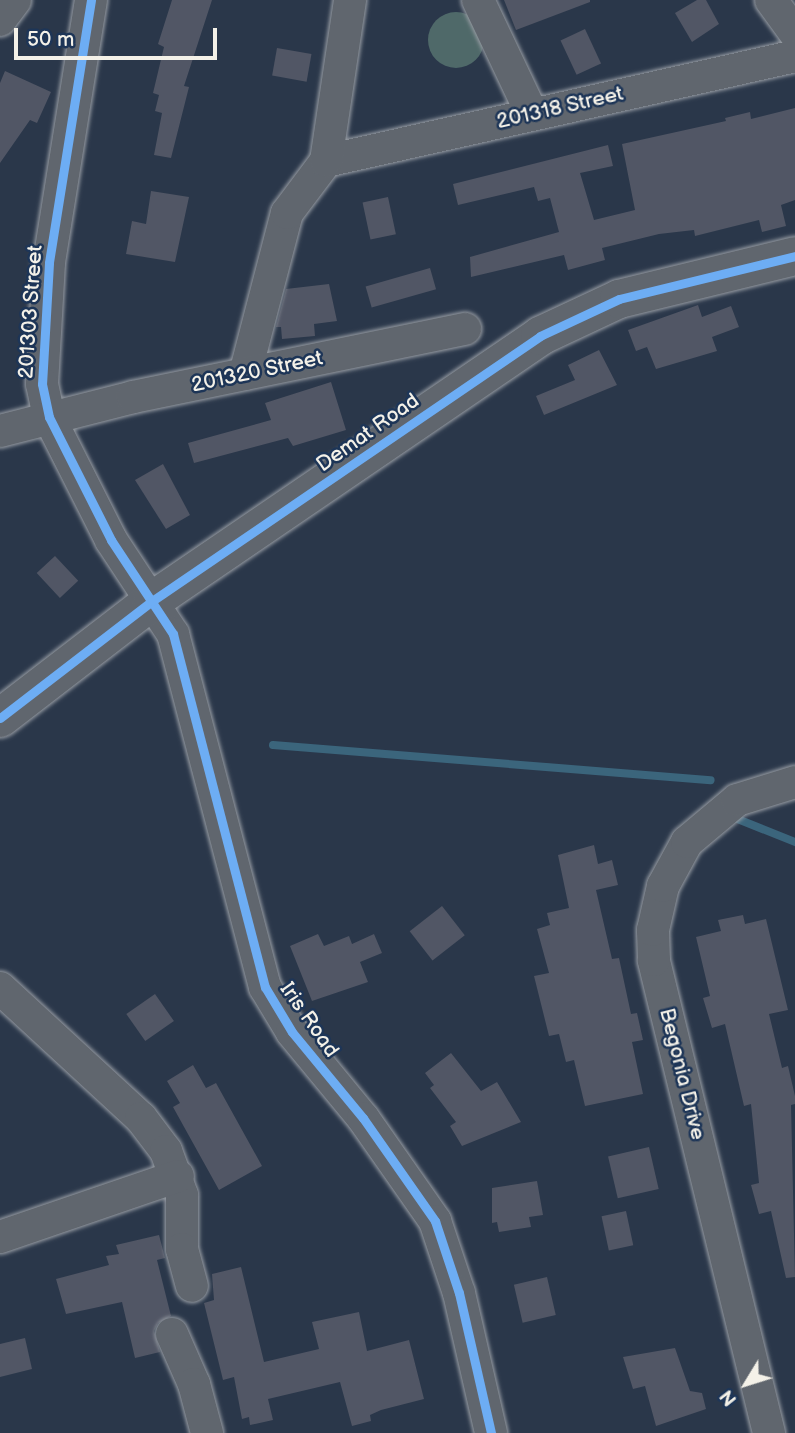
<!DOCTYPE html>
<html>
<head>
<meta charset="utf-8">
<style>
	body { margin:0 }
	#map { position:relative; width:795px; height:1433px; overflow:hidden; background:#2a374a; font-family:"Balsamiq Sans",sans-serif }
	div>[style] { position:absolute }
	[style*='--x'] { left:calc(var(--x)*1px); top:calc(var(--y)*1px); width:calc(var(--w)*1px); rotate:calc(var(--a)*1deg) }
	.green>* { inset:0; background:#4f6969 }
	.round { border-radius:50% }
	.stream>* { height:8px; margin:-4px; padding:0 4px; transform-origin:4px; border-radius:4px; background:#3b657c }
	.building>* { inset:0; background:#515665; transform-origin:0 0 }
	.roads { filter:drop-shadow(0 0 2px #979ca3) drop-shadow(0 0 2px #979ca3) }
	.street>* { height:32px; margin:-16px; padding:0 16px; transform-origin:16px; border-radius:16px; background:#60666e }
	.secondary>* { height:38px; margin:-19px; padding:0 19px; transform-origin:19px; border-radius:19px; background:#60666e }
	.cycleway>* { height:9px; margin:-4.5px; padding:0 4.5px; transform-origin:4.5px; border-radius:4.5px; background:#6dadf4 }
	span { translate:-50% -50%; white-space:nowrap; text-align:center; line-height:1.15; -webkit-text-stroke:5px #1d3557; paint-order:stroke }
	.street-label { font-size:21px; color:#f4f1e8 }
	.north { position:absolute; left:711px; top:1349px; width:70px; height:70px; -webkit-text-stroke:5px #1d3557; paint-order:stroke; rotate:232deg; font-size:19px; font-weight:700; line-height:28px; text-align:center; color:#f4f1e8 }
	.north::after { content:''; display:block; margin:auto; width:24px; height:32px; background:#f4f1e8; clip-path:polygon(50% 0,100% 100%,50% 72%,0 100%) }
	.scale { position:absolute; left:14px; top:28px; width:203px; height:32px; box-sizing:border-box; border:4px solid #f4f1e8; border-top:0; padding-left:9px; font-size:21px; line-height:24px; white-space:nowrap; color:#f4f1e8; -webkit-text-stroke:5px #1d3557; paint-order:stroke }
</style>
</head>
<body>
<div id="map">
	<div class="green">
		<div class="round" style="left:428px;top:12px;width:56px;height:56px"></div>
	</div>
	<div class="stream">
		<div style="--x:273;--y:745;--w:439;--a:4.6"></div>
		<div style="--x:735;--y:818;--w:65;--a:21.8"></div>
	</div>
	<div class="building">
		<div style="clip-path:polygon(172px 0,212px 0,184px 86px,189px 87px,171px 158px,154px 155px,162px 113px,155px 111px,159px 95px,153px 93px,164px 47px,158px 44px)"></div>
		<div style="clip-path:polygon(504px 0,590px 0,590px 2px,516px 30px)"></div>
		<div style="clip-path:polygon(697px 0,706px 0,719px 24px,692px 42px,675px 13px)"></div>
		<div style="left:585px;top:29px;width:38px;height:27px;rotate:65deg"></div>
		<div style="left:277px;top:48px;width:35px;height:28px;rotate:10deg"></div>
		<div style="clip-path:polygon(5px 71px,51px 92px,37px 123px,30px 120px,0 163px,0 83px)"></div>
		<div style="clip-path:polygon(795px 108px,795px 200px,781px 205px,786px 226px,762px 232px,759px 220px,695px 236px,694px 230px,659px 234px,602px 248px,605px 260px,568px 270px,564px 255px,471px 277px,470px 257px,559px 232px,550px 198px,538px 201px,534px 187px,458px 205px,453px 184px,608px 145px,613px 166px,580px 173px,594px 220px,635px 210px,622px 144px,726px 121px,725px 118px,750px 112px,751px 119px)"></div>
		<div style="clip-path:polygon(151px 191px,189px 197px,175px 262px,126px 254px,132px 221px,146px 224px)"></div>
		<div style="left:388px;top:197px;width:38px;height:26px;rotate:78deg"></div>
		<div style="left:430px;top:268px;width:22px;height:67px;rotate:74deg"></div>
		<div style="clip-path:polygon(329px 284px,337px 321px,314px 324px,315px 336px,282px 339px,281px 327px,276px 327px,286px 289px)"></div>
		<div style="clip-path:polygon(698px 305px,702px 317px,731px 306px,739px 327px,712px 337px,717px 351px,656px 369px,647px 347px,636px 351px,628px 330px)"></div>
		<div style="clip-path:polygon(599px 350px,617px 385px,544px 415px,536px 396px,575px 380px,568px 365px)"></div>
		<div style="clip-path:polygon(331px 382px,346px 430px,293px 446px,288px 438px,194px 463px,188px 443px,271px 420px,265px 403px)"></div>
		<div style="clip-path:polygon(163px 464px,190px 515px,166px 529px,135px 480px)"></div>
		<div style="left:55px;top:556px;width:34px;height:25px;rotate:47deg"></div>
		<div style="clip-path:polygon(594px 845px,598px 864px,612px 860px,618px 885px,596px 890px,612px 959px,619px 958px,631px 1014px,637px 1013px,643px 1040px,632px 1042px,643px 1094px,585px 1106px,574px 1060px,566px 1062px,559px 1034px,549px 1036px,534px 976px,549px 973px,537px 929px,550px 925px,547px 913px,569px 908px,558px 855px)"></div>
		<div style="left:442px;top:906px;width:37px;height:41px;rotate:52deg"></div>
		<div style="clip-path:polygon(743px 915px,745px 924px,766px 919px,788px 1010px,769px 1014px,782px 1068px,788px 1066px,795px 1096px,795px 1104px,791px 1105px,795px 1277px,786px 1278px,771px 1211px,759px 1214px,751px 1185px,759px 1183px,751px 1104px,744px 1106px,725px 1024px,712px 1028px,703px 998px,710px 996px,696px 937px,721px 931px,718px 920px)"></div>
		<div style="clip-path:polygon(318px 934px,324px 946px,349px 936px,352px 944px,374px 934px,382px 953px,360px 962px,368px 982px,312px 1001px,290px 946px)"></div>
		<div style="left:155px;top:994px;width:33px;height:35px;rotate:55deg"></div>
		<div style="clip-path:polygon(451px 1053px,481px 1091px,497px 1082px,521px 1122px,462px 1146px,450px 1126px,456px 1122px,430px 1088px,434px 1085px,425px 1073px)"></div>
		<div style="clip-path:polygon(193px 1065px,206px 1088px,216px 1083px,262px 1166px,219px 1190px,173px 1107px,180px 1103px,167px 1081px)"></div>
		<div style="left:649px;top:1147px;width:43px;height:42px;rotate:77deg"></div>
		<div style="clip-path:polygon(537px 1181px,543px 1215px,529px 1217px,531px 1227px,499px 1232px,497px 1222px,492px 1223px,492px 1188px)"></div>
		<div style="left:626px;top:1211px;width:35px;height:25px;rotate:78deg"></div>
		<div style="clip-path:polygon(159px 1235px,165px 1258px,157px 1260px,171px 1316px,158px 1323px,154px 1331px,160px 1352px,135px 1358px,122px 1302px,66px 1314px,56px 1279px,109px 1265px,106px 1256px,119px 1254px,116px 1245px)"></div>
		<div style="clip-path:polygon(241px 1267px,264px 1362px,319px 1349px,312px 1322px,359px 1312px,367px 1351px,409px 1340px,424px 1399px,381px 1410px,370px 1415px,371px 1421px,352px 1426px,340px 1382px,268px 1399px,273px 1420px,250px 1425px,249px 1417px,242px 1419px,234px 1377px,223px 1380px,204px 1303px,214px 1300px,212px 1274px)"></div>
		<div style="left:547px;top:1277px;width:39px;height:34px;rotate:77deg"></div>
		<div style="clip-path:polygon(25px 1338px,32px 1369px,0 1377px,0 1344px)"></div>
		<div style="clip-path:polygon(675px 1348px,690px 1391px,702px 1393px,706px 1409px,656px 1426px,645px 1386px,633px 1389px,623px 1357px)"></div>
	</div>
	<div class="roads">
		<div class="street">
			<div style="--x:91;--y:0;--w:266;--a:99.1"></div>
			<div style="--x:49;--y:263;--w:121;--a:93.3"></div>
			<div style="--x:42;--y:384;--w:34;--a:78"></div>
			<div style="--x:49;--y:417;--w:138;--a:63.2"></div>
			<div style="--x:111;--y:540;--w:113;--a:56.6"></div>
			<div style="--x:173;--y:634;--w:365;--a:75.4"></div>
			<div style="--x:265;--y:987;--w:52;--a:59"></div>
			<div style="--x:292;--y:1032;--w:112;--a:50.5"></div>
			<div style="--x:363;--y:1118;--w:126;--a:55"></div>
			<div style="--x:435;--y:1221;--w:76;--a:71.6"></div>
			<div style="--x:459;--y:1293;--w:144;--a:77.1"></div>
			<div style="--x:478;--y:0;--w:126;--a:64.7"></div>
			<div style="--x:771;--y:0;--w:41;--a:54"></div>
			<div style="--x:0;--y:20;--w:25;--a:-53"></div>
			<div style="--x:326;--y:161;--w:481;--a:-12.6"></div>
			<div style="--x:245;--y:374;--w:166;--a:-75.4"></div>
			<div style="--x:287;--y:213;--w:65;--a:-53.1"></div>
			<div style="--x:326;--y:161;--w:163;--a:-81.5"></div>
			<div style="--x:0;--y:431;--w:137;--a:-14.3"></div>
			<div style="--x:133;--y:397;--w:339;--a:-11.6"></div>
			<div style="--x:0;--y:988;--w:192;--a:42.7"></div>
			<div style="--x:141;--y:1118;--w:41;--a:52.9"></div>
			<div style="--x:166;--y:1151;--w:47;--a:70"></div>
			<div style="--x:182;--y:1195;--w:54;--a:90"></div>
			<div style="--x:182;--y:1249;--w:38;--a:75"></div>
			<div style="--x:0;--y:1237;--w:188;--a:-18.9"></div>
			<div style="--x:172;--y:1334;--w:55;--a:66.3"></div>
			<div style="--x:194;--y:1384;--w:51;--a:75.1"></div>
			<div style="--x:769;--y:1433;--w:487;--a:-103.7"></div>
			<div style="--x:654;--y:960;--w:30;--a:-92"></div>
			<div style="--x:653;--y:930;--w:45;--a:-77.2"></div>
			<div style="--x:663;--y:886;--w:50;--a:-61.4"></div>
			<div style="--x:687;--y:842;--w:65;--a:-40"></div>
			<div style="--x:737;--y:800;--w:61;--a:-17.2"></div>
		</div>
		<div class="secondary">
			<div style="--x:0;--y:718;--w:192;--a:-37.6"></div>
			<div style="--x:152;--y:601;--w:470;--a:-34.3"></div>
			<div style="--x:540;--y:336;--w:87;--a:-25.1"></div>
			<div style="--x:619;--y:299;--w:181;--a:-13.7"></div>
		</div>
	</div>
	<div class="cycleway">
		<div style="--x:91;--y:0;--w:266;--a:99.1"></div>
		<div style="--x:49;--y:263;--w:121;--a:93.3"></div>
		<div style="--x:42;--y:384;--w:34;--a:78"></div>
		<div style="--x:49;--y:417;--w:138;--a:63.2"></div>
		<div style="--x:111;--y:540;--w:113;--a:56.6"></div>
		<div style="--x:173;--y:634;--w:365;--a:75.4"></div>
		<div style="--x:265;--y:987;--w:52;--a:59"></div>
		<div style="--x:292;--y:1032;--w:112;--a:50.5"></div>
		<div style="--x:363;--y:1118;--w:126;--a:55"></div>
		<div style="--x:435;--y:1221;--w:76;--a:71.6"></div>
		<div style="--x:459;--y:1293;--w:144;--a:77.1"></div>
		<div style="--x:0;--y:718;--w:192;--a:-37.6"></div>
		<div style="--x:152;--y:601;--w:470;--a:-34.3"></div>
		<div style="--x:540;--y:336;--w:87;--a:-25.1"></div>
		<div style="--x:619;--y:299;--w:181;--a:-13.7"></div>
	</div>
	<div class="street-label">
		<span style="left:560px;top:108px;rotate:-13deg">201318 Street</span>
		<span style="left:31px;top:312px;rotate:-86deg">201303 Street</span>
		<span style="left:257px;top:372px;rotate:-12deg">201320 Street</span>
		<span style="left:368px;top:433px;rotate:-35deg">Demat Road</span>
		<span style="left:309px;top:1020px;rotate:55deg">Iris Road</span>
		<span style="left:682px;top:1074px;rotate:76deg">Begonia Drive</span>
	</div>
	<div class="north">N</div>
	<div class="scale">50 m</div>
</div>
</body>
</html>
